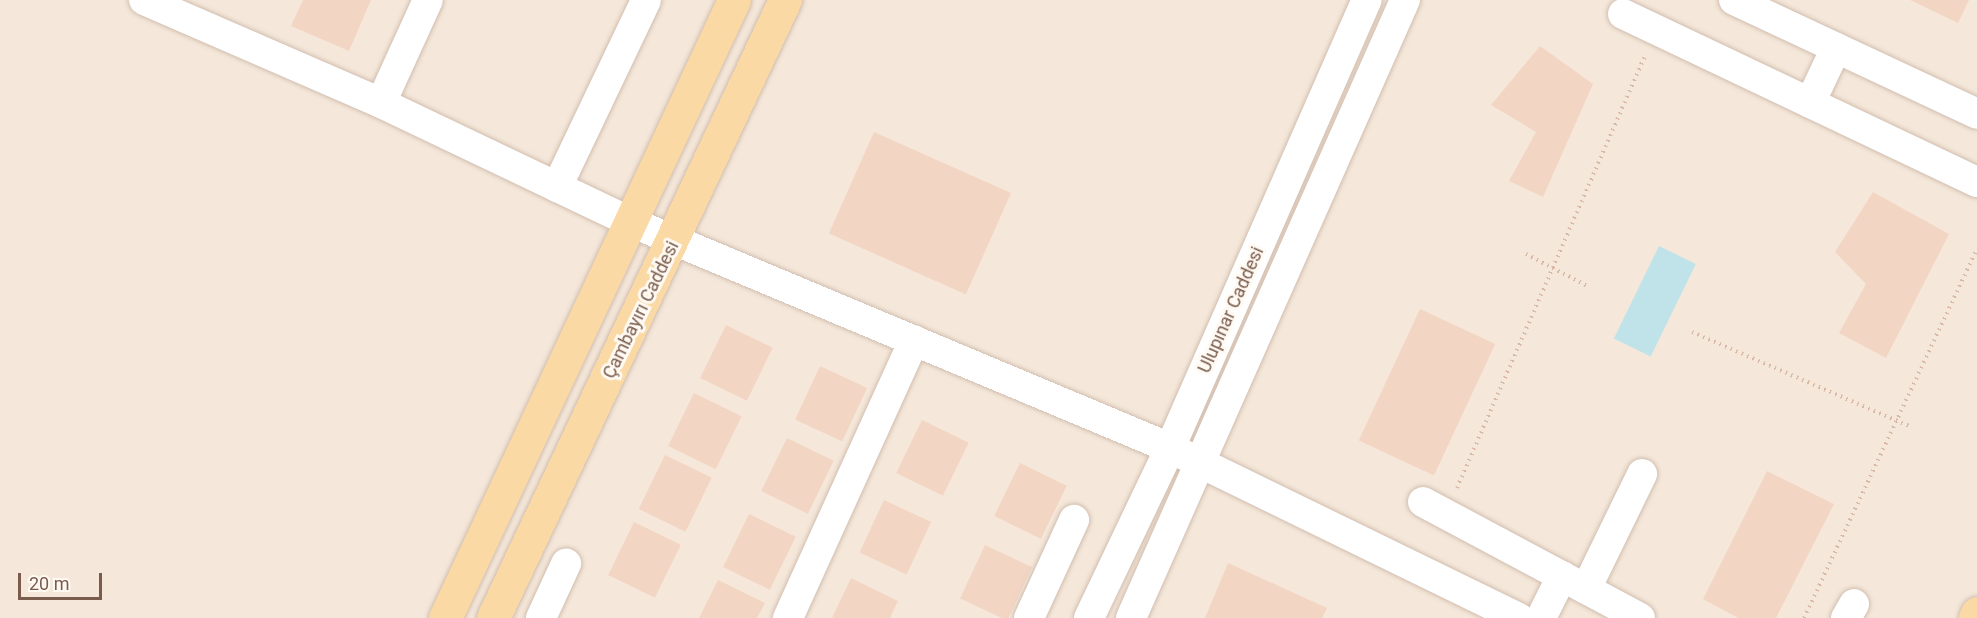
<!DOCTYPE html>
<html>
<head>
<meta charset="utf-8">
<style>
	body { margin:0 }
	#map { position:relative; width:1977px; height:618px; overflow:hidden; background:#fdf6ec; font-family:Roboto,sans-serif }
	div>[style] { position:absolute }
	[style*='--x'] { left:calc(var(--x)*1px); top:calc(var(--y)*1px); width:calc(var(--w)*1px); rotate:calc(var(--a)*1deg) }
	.residential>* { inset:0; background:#f5e8da; transform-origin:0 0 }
	.water>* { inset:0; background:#bfe3e8; transform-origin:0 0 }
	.building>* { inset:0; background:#f3d5c3; transform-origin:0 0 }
	.path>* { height:4px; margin-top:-2px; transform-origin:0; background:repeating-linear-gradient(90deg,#d9b8a5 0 1.5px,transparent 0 6px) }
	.roads { filter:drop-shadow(0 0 2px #d1beb0) drop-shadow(0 0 2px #d1beb0) }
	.minor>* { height:30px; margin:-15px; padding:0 15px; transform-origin:15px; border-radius:15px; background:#fff }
	.major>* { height:33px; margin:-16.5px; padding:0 16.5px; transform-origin:16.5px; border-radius:16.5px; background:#fbd9a5 }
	span { translate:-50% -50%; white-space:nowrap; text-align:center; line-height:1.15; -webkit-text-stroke:6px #fffaf3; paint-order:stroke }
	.street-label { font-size:18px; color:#7a5c4d }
	.scale { position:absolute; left:18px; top:573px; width:84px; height:27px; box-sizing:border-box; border:3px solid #7a5c4d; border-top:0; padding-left:8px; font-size:18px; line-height:21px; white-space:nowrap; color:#7a5c4d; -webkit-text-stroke:4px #fffaf3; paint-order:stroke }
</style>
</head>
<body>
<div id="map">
	<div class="residential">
		<div style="left:0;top:0;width:1977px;height:618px"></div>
	</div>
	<div class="water">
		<div style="left:1659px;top:246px;width:41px;height:103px;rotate:26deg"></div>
	</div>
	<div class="building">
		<div style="clip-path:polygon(303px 0,371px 0,349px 51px,291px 26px)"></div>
		<div style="clip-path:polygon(1910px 0,1969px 0,1958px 23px)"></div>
		<div style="clip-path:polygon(1540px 46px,1593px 84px,1543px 197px,1509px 181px,1536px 132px,1491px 105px)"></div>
		<div style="left:874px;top:132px;width:150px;height:111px;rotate:24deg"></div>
		<div style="clip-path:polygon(1873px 192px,1949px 234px,1886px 358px,1839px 333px,1866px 284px,1835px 252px)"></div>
		<div style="left:1420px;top:309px;width:83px;height:145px;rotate:25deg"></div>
		<div style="left:726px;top:325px;width:52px;height:59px;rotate:26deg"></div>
		<div style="left:820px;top:366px;width:52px;height:59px;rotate:25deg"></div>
		<div style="left:694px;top:393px;width:53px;height:59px;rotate:26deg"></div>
		<div style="left:922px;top:420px;width:52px;height:59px;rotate:26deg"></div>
		<div style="left:787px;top:438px;width:52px;height:59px;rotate:26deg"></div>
		<div style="left:665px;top:455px;width:52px;height:60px;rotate:26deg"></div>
		<div style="left:1020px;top:463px;width:52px;height:59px;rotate:26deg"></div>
		<div style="clip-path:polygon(1767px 471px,1834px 504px,1776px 618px,1738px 618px,1703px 599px)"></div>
		<div style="left:884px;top:500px;width:52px;height:58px;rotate:25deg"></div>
		<div style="left:749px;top:514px;width:52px;height:59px;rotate:26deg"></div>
		<div style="left:634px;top:522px;width:52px;height:59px;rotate:26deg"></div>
		<div style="left:985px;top:545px;width:52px;height:59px;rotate:25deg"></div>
		<div style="clip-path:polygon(1228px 563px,1327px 608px,1322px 618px,1205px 618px)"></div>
		<div style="clip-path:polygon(851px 578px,898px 601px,890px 618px,832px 618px)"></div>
		<div style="clip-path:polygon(718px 580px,765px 603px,757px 618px,699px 618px)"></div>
	</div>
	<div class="path">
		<div style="--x:1526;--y:254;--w:71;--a:27.6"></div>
		<div style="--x:1692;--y:332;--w:240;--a:23.4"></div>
		<div style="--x:1457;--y:488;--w:472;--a:-66.5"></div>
		<div style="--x:1804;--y:618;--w:408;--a:-64.9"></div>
	</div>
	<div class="roads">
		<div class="minor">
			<div style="--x:144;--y:0;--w:258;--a:23.5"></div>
			<div style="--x:381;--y:103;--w:279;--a:25.5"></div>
			<div style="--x:633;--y:223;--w:582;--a:22.73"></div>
			<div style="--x:1170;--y:448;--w:388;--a:26"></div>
			<div style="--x:1734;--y:0;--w:268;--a:25.1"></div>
			<div style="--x:1623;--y:14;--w:392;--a:25.4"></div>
			<div style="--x:381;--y:103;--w:113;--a:-65.5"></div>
			<div style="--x:1810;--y:103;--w:61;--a:-64.7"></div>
			<div style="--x:557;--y:187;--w:207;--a:-64.5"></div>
			<div style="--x:1423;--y:502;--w:246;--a:28.1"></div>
			<div style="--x:1586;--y:589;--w:128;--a:-64"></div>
			<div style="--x:541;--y:618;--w:60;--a:-65.2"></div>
			<div style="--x:788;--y:618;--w:305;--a:-65.6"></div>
			<div style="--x:1029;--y:618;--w:108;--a:-65.3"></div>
			<div style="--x:1089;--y:618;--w:188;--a:-64.5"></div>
			<div style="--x:1170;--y:448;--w:489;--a:-66.3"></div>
			<div style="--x:1131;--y:618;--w:676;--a:-66.09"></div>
			<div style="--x:1541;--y:618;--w:47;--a:-63.4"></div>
			<div style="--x:1846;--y:618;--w:16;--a:-60"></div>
		</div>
		<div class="major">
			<div style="--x:445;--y:618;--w:682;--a:-64.94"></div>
			<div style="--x:493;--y:618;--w:684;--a:-64.71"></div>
			<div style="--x:1975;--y:618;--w:5;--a:-68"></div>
		</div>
	</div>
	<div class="street-label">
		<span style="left:641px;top:310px;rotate:-64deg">Çambayırı Caddesi</span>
		<span style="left:1231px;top:310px;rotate:-66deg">Ulupınar Caddesi</span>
	</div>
	<div class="scale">20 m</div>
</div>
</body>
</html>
